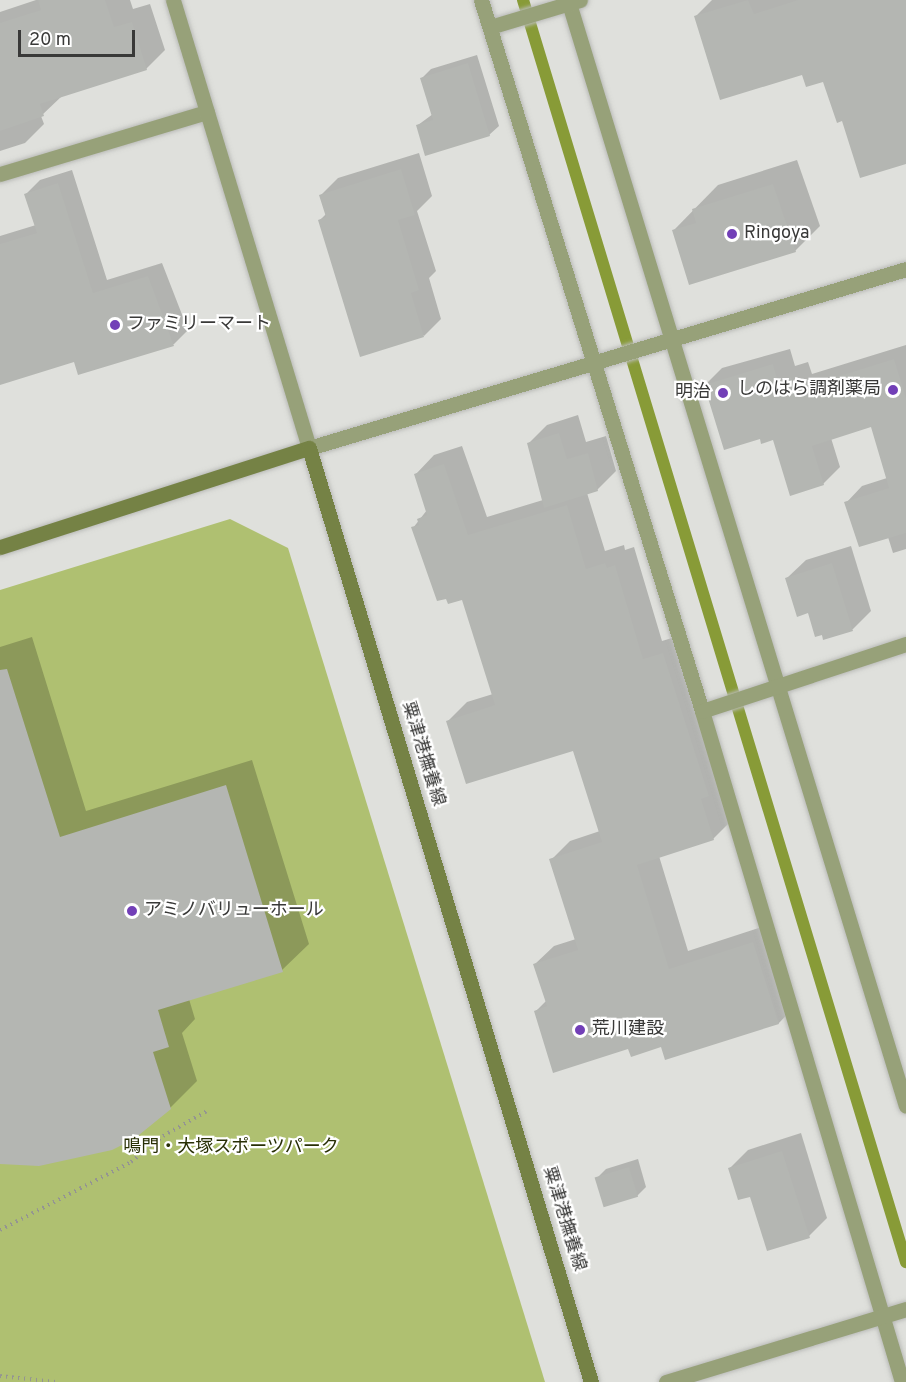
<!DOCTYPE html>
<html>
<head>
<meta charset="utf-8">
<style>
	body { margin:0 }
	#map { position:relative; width:906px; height:1382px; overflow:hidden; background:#dfe0dc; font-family:Overpass,"Noto Sans JP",sans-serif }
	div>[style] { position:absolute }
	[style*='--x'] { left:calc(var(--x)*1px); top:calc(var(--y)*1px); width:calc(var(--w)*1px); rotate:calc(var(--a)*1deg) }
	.green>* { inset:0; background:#afc071 }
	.shadow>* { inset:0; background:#0003 }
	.stream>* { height:12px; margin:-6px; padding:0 6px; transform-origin:6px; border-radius:6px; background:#889b37 }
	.building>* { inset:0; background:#b4b6b2; transform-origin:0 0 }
	.path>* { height:4px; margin-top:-2px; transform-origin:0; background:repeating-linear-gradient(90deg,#949492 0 1.5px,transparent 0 6px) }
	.roads { filter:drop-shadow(0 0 2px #babbb8) drop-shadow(0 0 2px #babbb8) }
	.minor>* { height:15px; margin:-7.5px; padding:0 7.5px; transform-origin:7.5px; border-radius:7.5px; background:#97a179 }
	.tertiary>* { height:15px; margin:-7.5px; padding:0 7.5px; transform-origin:7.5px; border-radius:7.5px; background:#97a179 }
	.secondary>* { height:15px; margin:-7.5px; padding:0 7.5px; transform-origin:7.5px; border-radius:7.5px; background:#758245 }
	.dots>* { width:16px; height:16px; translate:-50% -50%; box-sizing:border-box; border:3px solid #fff; border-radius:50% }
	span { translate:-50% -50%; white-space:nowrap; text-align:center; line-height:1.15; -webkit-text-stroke:4.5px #fff; paint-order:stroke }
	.poi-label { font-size:18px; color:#393938 }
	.left { translate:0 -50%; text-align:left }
	.right { translate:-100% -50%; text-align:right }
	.street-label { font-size:18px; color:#393938 }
	.park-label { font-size:18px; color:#282f05 }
	.scale { position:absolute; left:18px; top:30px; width:117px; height:27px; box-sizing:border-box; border:3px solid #393938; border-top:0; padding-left:8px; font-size:18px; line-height:21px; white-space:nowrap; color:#393938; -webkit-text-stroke:4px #fff; paint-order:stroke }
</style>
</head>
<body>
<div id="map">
	<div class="green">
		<div style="clip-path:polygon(230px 519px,288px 548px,545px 1382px,0 1382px,0 590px)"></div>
	</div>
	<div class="shadow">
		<div style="clip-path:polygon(36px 0,130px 0,133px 9px,150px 4px,165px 50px,146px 69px,62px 96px,41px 116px,44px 124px,25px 143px,0 151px,0 12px)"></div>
		<div style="clip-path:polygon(712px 0,906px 0,906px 162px,824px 80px,803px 73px,695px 17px)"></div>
		<div style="clip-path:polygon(477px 55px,499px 126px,489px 135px,418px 125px,433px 114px,422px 78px,431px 69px)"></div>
		<div style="clip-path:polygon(419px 153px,432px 196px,417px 211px,436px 271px,429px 278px,441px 319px,424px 336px,320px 220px,326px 214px,321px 195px,338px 178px)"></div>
		<div style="clip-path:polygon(797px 160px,820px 226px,795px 251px,674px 230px,718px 185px)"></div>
		<div style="clip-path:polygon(72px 170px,107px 280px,162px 263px,188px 330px,174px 344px,79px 373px,75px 360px,0 384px,0 236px,36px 225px,26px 194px,40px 180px)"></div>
		<div style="clip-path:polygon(906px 345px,906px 549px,893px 553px,888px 537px,846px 503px,862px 486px,887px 478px,872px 426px,831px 438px,840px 467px,823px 484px,774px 438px,761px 437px,705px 385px,722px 368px,790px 349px,795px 366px,808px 362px,812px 374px)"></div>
		<div style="clip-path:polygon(578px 415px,586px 442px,606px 436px,616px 471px,597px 490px,587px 493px,605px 551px,624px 545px,625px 550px,634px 547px,662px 641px,682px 635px,732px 820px,713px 839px,659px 856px,688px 951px,771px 924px,797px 1004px,779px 1023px,661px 1045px,629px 1047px,536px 1011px,547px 1000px,535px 964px,554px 946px,576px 939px,551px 860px,570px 841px,600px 831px,573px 749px,448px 721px,467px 702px,493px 694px,463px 598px,413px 528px,427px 510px,416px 474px,434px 455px,462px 446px,487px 517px,543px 500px,528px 444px,547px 425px)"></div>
		<div style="clip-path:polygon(851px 546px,871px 611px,853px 629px,824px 638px,787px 578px,806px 560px)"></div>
		<div style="clip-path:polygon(32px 637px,86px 811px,252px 760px,309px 944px,282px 970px,189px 999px,195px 1019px,182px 1033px,197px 1081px,170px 1108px,0 1161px,0 647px)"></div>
		<div style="clip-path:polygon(801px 1133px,827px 1218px,809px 1236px,730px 1168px,748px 1150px)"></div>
		<div style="clip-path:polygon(638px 1159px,646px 1187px,637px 1196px,596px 1179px,606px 1169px)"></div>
	</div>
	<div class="stream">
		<div style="--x:523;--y:0;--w:1319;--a:73.12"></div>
	</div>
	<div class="building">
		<div style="clip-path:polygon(38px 0,105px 0,114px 27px,132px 22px,147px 70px,40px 104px,44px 116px,0 131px,0 23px,41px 10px)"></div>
		<div style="clip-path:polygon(748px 0,754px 14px,798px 0,906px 0,906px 164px,860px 178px,842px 121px,837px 123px,823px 82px,806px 87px,802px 75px,720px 100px,694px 16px)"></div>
		<div style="clip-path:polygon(468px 63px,490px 136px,425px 156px,416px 125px,433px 120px,420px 78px)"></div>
		<div style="clip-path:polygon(401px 169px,415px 215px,398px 220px,419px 290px,411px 293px,424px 337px,360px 357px,318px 220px,326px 217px,319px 195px)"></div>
		<div style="clip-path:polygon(58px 183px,93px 293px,148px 276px,174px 346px,78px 375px,74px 362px,0 385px,0 244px,37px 233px,24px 194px)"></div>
		<div style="clip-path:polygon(773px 184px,796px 252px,689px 285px,672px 230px,696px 223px,692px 209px)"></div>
		<div style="clip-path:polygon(894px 359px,906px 398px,906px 533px,859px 547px,844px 502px,889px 488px,871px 427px,812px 446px,824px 485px,790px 496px,773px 440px,761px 444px,760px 439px,724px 450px,704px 385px,773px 364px,778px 382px,791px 377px,795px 390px)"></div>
		<div style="clip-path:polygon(559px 433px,567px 459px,588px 453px,598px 491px,544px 508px,527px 443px)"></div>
		<div style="clip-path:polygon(444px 464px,468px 535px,567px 505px,586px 569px,605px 563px,607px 568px,615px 565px,643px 659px,663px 653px,709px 796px,701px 799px,714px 840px,637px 865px,669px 969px,753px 942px,779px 1024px,665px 1060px,661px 1047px,631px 1057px,628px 1049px,553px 1073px,534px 1011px,547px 1006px,533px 964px,578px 950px,549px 859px,602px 842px,573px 751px,466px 784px,446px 721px,495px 705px,462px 600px,448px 604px,446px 599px,437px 601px,411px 527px,419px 525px,417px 519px,427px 515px,414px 474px)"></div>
		<div style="clip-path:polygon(832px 563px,853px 631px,823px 640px,822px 635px,815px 637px,808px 613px,797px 617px,785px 578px)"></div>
		<div style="clip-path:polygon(7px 669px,60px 837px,226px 785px,283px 972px,158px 1010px,169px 1047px,153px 1052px,171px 1109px,134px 1139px,112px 1150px,39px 1166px,0 1164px,0 670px)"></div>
		<div style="clip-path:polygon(782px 1151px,810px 1238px,767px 1251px,750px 1197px,738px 1200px,728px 1168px)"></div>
		<div style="left:629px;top:1167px;width:31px;height:36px;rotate:73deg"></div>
	</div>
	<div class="path">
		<div style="--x:0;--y:1230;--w:148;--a:-27.4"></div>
		<div style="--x:131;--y:1162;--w:41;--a:-39.1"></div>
		<div style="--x:163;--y:1136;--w:51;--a:-29.6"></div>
		<div style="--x:0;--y:1376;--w:56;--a:6.1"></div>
	</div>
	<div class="roads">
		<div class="minor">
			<div style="--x:481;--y:0;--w:745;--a:72.73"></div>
			<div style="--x:702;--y:711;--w:700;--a:73.4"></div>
			<div style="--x:568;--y:0;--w:1156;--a:73.01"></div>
			<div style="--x:490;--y:27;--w:94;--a:-16.7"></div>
			<div style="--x:0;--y:174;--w:216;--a:-16.7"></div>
			<div style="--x:702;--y:711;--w:215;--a:-18.2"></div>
			<div style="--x:666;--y:1382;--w:251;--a:-16.9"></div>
		</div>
		<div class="tertiary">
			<div style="--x:173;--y:0;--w:468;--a:73.1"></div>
			<div style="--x:309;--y:448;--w:623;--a:-16.69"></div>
		</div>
		<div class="secondary">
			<div style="--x:0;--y:547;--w:324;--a:-17.8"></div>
			<div style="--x:309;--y:448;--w:976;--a:73.2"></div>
		</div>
	</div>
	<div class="dots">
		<div style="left:732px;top:234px;background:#723fb7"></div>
		<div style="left:115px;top:325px;background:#723fb7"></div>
		<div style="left:893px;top:390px;background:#723fb7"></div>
		<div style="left:723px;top:393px;background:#723fb7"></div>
		<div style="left:132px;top:911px;background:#723fb7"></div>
		<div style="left:580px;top:1030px;background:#723fb7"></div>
	</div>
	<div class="poi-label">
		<span class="left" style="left:744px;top:234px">Ringoya</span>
		<span class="left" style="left:127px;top:325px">ファミリーマート</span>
		<span class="right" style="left:881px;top:390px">しのはら調剤薬局</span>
		<span class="right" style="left:711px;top:393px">明治</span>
		<span class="left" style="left:144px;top:911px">アミノバリューホール</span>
		<span class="left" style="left:592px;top:1030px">荒川建設</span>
	</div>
	<div class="street-label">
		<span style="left:422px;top:754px;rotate:73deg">粟津港撫養線</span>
		<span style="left:563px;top:1219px;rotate:73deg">粟津港撫養線</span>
	</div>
	<div class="park-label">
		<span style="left:231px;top:1148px">鳴門・大塚スポーツパーク</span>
	</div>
	<div class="scale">20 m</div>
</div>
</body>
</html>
